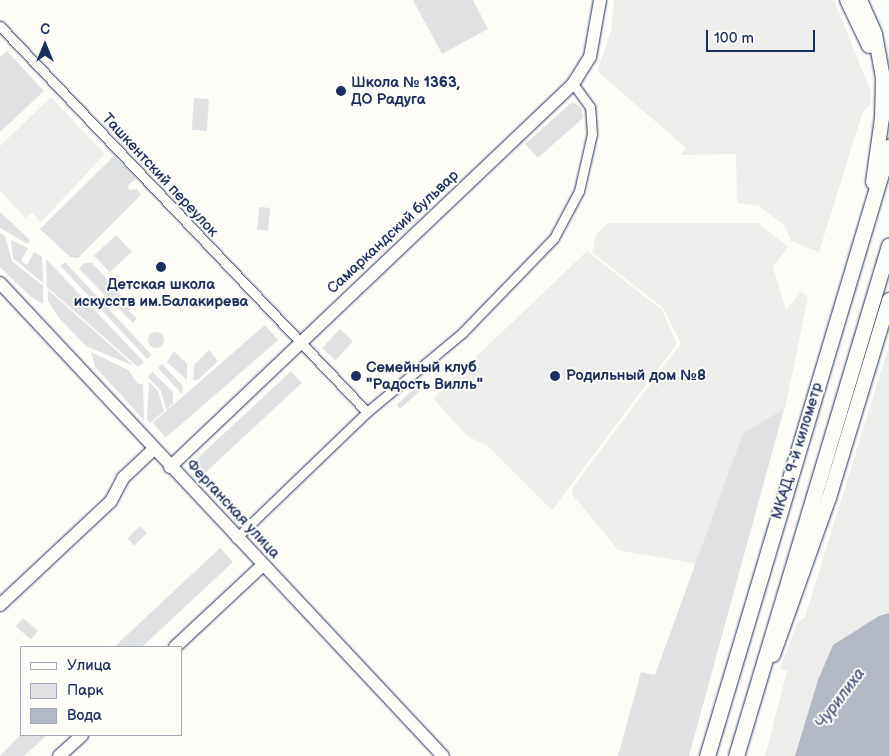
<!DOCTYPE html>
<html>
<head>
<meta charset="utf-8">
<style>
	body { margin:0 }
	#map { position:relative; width:889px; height:756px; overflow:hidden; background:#fdfcf7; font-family:"Balsamiq Sans",sans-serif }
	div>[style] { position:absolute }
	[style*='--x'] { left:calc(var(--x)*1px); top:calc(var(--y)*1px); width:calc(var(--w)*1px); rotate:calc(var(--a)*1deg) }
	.built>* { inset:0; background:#edeeec }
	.green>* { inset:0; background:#e0e1e3; transform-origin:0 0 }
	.round { border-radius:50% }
	.water>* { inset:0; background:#b3b8c5 }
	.roads { filter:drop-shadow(0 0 1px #1b2f5e) drop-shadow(0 0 1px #1b2f5e) }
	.street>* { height:9px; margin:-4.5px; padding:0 4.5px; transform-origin:4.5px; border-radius:4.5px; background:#fdfcf7 }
	.secondary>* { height:12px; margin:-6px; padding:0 6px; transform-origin:6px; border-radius:6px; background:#fdfcf7 }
	.primary>* { height:14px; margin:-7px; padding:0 7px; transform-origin:7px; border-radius:7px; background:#fdfcf7 }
	.highway>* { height:15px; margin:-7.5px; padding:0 7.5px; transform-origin:7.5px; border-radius:7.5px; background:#fdfcf7 }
	.dots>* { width:14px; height:14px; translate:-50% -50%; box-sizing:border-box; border:2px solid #fdfcf7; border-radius:50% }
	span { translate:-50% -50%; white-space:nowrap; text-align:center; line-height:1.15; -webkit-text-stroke:4px #fdfcf7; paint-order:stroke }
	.poi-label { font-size:15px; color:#1b2f5e; font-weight:700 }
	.left { translate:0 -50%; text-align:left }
	.street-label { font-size:15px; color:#1b2f5e }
	.water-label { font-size:16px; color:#49587d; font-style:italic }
	.legend { position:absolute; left:20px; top:646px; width:162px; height:90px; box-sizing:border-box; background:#fdfcf7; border:1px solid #a3aaba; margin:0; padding:6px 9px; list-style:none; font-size:15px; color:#1b2f5e }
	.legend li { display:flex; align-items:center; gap:10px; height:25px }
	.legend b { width:25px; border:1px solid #a3aaba }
	.north { position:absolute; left:20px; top:20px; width:50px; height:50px; -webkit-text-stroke:4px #fdfcf7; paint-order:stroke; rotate:0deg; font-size:14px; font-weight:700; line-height:20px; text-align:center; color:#1b2f5e }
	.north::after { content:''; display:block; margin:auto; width:18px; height:22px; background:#1b2f5e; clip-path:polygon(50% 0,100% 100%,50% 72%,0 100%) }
	.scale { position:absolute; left:706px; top:30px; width:109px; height:22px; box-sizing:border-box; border:2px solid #1b2f5e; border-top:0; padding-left:6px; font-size:15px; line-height:18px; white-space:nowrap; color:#1b2f5e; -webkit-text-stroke:4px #fdfcf7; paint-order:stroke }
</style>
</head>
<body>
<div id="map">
	<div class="built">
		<div style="clip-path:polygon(614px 0,834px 0,871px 92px,870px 105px,863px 111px,819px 252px,791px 241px,785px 226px,759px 206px,737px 203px,736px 154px,681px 155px,686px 148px,597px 71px,611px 31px)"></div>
		<div style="clip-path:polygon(51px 97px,105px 154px,41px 222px,32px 212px,25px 218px,0 190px,0 146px)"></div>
		<div style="clip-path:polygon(607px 223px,758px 223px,788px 247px,773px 267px,786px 310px,801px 292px,808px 297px,785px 409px,743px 433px,698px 564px,618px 550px,572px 494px,573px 487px,681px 343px,663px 308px,593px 253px,595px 236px)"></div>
		<div style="clip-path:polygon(587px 251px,662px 310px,677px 344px,552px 510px,488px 446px,467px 436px,433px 398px)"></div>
		<div style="clip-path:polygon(889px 345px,889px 756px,765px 756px,787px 671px,780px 668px,797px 623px,805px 617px)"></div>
	</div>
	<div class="green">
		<div style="clip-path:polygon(413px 0,473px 0,488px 29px,442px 54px)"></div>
		<div style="clip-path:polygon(7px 51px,44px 91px,0 132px,0 57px)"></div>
		<div style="left:194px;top:98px;width:15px;height:32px;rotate:4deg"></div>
		<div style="clip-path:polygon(572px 102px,581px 107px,583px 118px,538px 158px,525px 144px)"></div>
		<div style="clip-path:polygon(114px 156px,136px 179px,128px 185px,129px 190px,137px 189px,141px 195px,78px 258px,70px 257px,40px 229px)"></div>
		<div style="left:259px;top:207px;width:11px;height:23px;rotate:5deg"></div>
		<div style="clip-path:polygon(0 212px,30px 240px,28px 244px,0 228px)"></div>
		<div style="clip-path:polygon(0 233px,5px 236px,12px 261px,43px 286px,43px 304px,31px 297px,0 267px)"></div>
		<div style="left:116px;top:235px;width:23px;height:30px;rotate:47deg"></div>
		<div style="clip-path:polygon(11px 240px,28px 248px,21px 261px,27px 265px,34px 252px,42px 257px,43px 283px,13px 258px)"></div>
		<div style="clip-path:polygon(46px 259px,144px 362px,138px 367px,47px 287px)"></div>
		<div style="left:65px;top:262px;width:127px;height:6px;rotate:47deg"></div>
		<div style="clip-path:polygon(84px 263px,92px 263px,132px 307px,129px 311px,137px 318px,133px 323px,79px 269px)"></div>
		<div style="clip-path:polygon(48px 290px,134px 366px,86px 346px,59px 318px,48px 301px)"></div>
		<div style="left:265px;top:325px;width:20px;height:149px;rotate:49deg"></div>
		<div style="left:340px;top:329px;width:18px;height:26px;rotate:43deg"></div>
		<div class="round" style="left:148px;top:332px;width:16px;height:16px"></div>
		<div style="clip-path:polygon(209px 350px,218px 361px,198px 380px,193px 380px,194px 365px)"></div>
		<div style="clip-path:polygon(174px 351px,187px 364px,187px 380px,167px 362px)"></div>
		<div style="clip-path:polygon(91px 352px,128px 370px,138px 384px,143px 384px,144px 420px,95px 367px)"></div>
		<div style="clip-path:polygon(162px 364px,183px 386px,182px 394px,158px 368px)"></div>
		<div style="left:291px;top:371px;width:16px;height:138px;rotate:47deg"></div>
		<div style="clip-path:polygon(152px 372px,173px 392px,173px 403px,166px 410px,161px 391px,148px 377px)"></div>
		<div style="clip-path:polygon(149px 382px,158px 391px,164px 411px,150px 423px,147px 419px)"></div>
		<div style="clip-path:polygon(416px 386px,420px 391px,400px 409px,397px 405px)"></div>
		<div style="clip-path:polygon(784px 409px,689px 756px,618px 756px,641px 672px,655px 675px,743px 433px)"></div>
		<div style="left:140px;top:526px;width:10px;height:18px;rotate:45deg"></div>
		<div style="clip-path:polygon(220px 548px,233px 562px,142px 647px,114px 647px)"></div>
		<div style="left:23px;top:618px;width:20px;height:11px;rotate:41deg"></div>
		<div style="clip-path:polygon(21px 734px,47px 735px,24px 756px,0 756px)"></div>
	</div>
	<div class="water">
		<div style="clip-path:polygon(889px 613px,889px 756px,795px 756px,818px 680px,833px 645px,879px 616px)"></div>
	</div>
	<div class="roads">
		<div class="street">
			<div style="--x:0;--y:26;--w:533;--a:46.45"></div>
			<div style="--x:236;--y:538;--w:182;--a:-43.9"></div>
			<div style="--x:367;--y:412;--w:124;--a:-39.7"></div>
			<div style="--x:462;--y:333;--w:132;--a:-45.9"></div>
			<div style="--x:554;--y:238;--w:53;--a:-62"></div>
			<div style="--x:579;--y:191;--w:58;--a:-77.2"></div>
			<div style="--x:592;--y:134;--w:27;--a:-94"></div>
			<div style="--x:590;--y:107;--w:29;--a:-126"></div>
		</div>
		<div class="secondary">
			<div style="--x:0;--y:283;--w:648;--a:46.88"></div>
			<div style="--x:170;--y:467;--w:556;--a:-43.54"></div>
			<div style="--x:573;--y:84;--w:32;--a:-58"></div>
			<div style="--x:590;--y:57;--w:58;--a:-80"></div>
			<div style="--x:0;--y:605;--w:152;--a:-43.1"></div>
			<div style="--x:111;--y:501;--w:26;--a:-62"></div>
			<div style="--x:123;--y:478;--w:42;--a:-43.1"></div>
			<div style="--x:175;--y:647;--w:120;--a:-43"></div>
			<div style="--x:59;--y:756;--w:31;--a:-42"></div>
		</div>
		<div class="primary">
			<div style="--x:847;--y:0;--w:51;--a:64.4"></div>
			<div style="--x:860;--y:0;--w:37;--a:66"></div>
			<div style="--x:875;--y:34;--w:45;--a:79.7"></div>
			<div style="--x:883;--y:78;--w:40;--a:91.4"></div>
			<div style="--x:882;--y:118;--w:65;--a:98"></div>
			<div style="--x:773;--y:655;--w:167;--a:-70.4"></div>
			<div style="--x:829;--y:498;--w:207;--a:-73.1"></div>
		</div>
		<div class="highway">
			<div style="--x:707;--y:756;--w:636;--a:-73.36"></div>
			<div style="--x:736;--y:756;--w:533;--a:-73.33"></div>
		</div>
	</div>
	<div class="dots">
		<div style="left:341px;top:91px;background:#1b2f5e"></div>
		<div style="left:161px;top:267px;background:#1b2f5e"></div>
		<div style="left:356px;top:376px;background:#1b2f5e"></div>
		<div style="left:555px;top:376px;background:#1b2f5e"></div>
	</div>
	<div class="poi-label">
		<span class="left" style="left:351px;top:91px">Школа № 1363,<br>ДО Радуга</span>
		<span style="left:161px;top:293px">Детская школа<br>искусств им.Балакирева</span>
		<span class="left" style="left:366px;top:376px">Семейный клуб<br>"Радость Вилль"</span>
		<span class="left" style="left:566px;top:376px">Родильный дом №8</span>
	</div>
	<div class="street-label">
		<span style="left:160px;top:175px;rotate:47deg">Ташкентский переулок</span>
		<span style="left:393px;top:232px;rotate:-43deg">Самаркандский бульвар</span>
		<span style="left:797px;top:451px;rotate:-73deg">МКАД, 9-й километр</span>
		<span style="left:233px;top:509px;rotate:47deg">Ферганская улица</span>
	</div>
	<div class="water-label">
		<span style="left:841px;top:699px;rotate:-53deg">Чурилиха</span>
	</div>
	<ul class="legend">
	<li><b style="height:6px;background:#fdfcf7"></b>Улица</li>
	<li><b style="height:14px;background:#e0e1e3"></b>Парк</li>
	<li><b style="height:14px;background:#b3b8c5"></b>Вода</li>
	</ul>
	<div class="north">С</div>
	<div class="scale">100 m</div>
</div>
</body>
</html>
